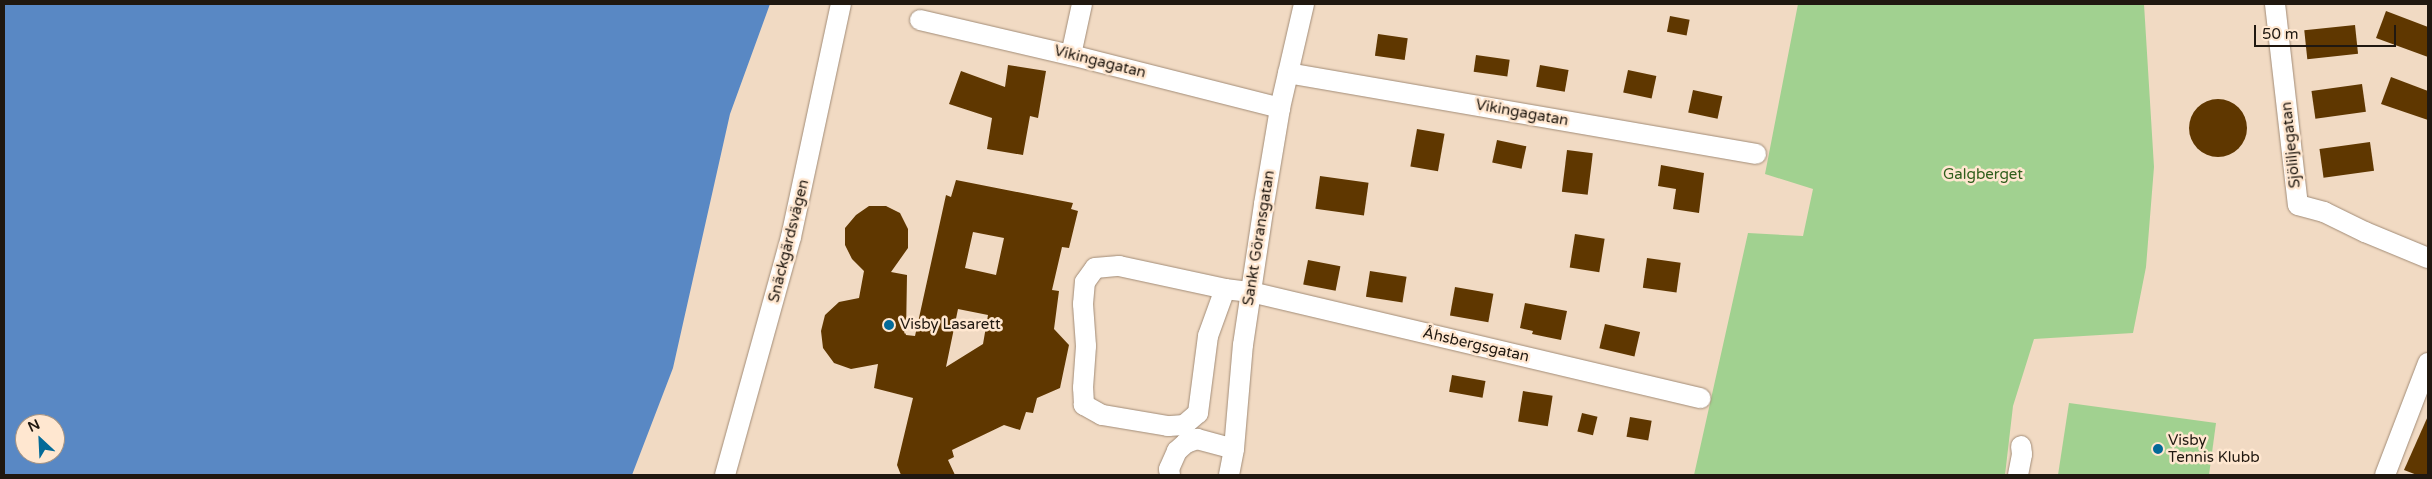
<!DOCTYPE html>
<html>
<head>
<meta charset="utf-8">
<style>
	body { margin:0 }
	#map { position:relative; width:2432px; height:479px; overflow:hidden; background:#f1dac3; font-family:"Varela Round",sans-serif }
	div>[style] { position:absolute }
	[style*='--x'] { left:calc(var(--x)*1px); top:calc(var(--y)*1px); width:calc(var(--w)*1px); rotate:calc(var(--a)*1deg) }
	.green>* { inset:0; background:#a1d190 }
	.water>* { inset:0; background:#5988c4 }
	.building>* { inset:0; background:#5f3700; transform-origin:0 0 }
	.round { border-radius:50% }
	.roads { filter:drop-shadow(0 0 1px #a28c77) drop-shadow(0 0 1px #a28c77) }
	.minor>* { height:20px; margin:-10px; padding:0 10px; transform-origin:10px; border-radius:10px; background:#fff }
	.dots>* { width:14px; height:14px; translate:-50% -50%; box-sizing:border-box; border:2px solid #ffe7d0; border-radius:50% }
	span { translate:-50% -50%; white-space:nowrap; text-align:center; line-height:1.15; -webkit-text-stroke:5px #ffe7d0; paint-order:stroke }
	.street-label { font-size:15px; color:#201810 }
	.park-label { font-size:15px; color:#305e1c }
	.poi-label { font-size:15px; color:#201810 }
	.left { translate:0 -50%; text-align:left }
	.frame { position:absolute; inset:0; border:5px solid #201810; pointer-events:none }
	.north { position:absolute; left:15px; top:414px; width:50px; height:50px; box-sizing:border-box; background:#ffe7d0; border:1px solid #a69483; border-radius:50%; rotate:335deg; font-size:14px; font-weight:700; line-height:20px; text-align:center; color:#201810 }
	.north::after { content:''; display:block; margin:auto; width:18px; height:22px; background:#036a98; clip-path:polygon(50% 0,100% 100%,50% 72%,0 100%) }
	.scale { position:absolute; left:2254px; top:25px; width:142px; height:22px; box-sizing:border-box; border:2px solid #201810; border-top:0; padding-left:6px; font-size:15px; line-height:18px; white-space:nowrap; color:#201810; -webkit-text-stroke:4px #ffe7d0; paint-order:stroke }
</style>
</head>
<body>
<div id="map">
	<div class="green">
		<div style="clip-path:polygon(1798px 4px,2144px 4px,2154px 167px,2146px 267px,2133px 333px,2034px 339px,2013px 406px,2005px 475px,1694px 475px,1748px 233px,1803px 236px,1813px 189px,1765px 174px)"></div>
		<div style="clip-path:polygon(2069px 403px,2216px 423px,2209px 475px,2058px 475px)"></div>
	</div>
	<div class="water">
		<div style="clip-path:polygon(evenodd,4px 4px,770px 4px,730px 114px,673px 368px,632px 475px,4px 475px,4px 4px,25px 424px,55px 424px,55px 454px,25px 454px,25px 424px)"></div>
	</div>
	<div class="building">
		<div style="clip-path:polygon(2386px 11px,2428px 27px,2428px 57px,2376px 38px)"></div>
		<div style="left:1670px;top:16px;width:20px;height:16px;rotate:11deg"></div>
		<div style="left:2355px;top:25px;width:29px;height:51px;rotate:84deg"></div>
		<div style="left:1378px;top:34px;width:30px;height:22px;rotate:8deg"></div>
		<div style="left:1476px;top:55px;width:34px;height:17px;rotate:8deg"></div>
		<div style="clip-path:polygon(1008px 65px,1046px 71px,1038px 118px,1030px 116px,1023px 155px,987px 149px,992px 118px,949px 104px,961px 71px,1005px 87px)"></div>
		<div style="left:1540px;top:65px;width:29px;height:22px;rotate:10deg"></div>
		<div style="left:1628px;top:70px;width:29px;height:23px;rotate:12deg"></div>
		<div style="clip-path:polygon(2391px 77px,2428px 91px,2428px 120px,2381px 104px)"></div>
		<div style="left:2362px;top:84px;width:28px;height:51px;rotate:82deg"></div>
		<div style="left:1693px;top:90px;width:30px;height:23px;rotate:12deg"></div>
		<div class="round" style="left:2189px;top:99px;width:58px;height:58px"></div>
		<div style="left:1417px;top:129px;width:28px;height:38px;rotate:10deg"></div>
		<div style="left:1497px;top:140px;width:30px;height:23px;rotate:12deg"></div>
		<div style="left:2370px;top:142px;width:29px;height:51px;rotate:82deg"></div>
		<div style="left:1567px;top:150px;width:26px;height:42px;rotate:7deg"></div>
		<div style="clip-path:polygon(1661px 165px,1704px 173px,1699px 213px,1673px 209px,1676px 189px,1658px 186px)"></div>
		<div style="left:1320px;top:176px;width:49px;height:33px;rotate:8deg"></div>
		<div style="clip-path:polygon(evenodd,956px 180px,1073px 203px,1071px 209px,1078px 211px,1069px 248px,1062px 247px,1052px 290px,1059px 291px,1054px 329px,1069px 345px,1060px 388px,1037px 398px,1033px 413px,1026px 412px,1020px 430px,1004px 425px,952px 450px,954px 457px,948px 460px,955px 475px,901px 475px,897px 465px,913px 398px,874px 388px,878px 364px,851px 369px,834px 363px,823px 348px,821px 331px,825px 315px,839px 302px,859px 298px,864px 271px,852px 259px,845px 245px,845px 228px,856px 215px,869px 206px,886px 206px,900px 213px,908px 229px,908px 248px,891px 272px,907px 275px,906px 335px,915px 336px,946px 195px,951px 197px,956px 180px,973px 232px,1004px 238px,996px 275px,965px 268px,973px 232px,956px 180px,958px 309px,988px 315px,983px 344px,946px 367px,958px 309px)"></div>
		<div style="left:1575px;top:234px;width:30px;height:34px;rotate:9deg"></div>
		<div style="left:1647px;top:258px;width:34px;height:30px;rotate:8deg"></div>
		<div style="left:1308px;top:260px;width:33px;height:25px;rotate:11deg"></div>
		<div style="left:1370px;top:271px;width:37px;height:26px;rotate:9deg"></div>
		<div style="left:1455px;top:287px;width:39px;height:29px;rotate:10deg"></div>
		<div style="clip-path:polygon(1525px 303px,1567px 311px,1561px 340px,1532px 334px,1533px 331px,1520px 328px)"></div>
		<div style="left:1605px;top:324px;width:36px;height:25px;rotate:13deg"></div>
		<div style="left:1452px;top:375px;width:34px;height:17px;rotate:10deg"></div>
		<div style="left:1523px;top:391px;width:30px;height:31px;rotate:9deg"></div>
		<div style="left:1582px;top:413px;width:16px;height:19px;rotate:14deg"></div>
		<div style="clip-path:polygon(2428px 416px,2428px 475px,2417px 475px,2404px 470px)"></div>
		<div style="left:1630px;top:417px;width:22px;height:20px;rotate:10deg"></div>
	</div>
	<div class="roads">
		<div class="minor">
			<div style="--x:2275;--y:4;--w:202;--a:83.5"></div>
			<div style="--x:2298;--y:205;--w:27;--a:15"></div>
			<div style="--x:2324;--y:212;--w:46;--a:26"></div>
			<div style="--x:2365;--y:232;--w:68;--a:22.4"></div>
			<div style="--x:920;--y:20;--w:155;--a:13.1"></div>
			<div style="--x:1071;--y:55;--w:216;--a:14.2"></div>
			<div style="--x:1071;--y:55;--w:52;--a:-77.8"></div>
			<div style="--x:1288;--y:73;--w:475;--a:9.8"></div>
			<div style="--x:1225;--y:289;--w:50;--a:109.9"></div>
			<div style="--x:1208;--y:336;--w:78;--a:97.4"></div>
			<div style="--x:1198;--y:413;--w:18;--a:139"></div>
			<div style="--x:1184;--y:425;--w:16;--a:176"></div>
			<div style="--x:1168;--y:426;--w:67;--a:-170.5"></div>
			<div style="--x:1102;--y:415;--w:21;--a:-151"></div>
			<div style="--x:1084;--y:405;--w:17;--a:-93"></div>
			<div style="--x:1083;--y:388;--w:42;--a:-85.9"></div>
			<div style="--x:1086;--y:346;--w:42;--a:-94.1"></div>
			<div style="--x:1083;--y:304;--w:22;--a:-85"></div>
			<div style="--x:1085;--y:282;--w:17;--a:-54"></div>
			<div style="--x:1095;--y:268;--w:24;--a:-5"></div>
			<div style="--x:1119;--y:266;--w:108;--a:12.2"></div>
			<div style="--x:1225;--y:289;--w:26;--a:7"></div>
			<div style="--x:1251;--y:292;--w:462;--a:13.3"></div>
			<div style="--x:725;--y:475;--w:247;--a:-74.5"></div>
			<div style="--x:791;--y:237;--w:238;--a:-77.9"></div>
			<div style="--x:1170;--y:475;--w:6;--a:-99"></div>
			<div style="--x:1169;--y:469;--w:20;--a:-66"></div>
			<div style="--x:1177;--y:451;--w:12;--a:-42"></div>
			<div style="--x:1186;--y:443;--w:12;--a:-20"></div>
			<div style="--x:1197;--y:439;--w:38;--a:15"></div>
			<div style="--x:1229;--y:475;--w:26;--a:-79"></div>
			<div style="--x:1234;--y:449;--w:104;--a:-85.1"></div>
			<div style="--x:1243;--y:345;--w:143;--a:-81.5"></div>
			<div style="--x:1264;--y:204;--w:97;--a:-80.5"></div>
			<div style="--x:1280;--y:108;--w:107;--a:-77"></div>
			<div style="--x:2018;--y:475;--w:21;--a:-79"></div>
			<div style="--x:2022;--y:454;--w:8;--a:-97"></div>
			<div style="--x:2385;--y:475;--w:120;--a:-69"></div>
		</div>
	</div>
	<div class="dots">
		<div style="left:889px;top:325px;background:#036a98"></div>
		<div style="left:2158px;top:449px;background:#036a98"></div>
	</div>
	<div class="street-label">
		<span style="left:1100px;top:62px;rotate:14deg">Vikingagatan</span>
		<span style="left:1522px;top:113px;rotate:10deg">Vikingagatan</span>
		<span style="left:2291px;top:145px;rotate:-96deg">Sjöliljegatan</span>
		<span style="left:1259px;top:238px;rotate:-81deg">Sankt Göransgatan</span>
		<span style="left:789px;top:241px;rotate:-76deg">Snäckgärdsvägen</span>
		<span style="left:1476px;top:345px;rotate:13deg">Åhsbergsgatan</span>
	</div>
	<div class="park-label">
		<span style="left:1983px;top:175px">Galgberget</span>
	</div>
	<div class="poi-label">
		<span class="left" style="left:900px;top:325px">Visby Lasarett</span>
		<span class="left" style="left:2168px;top:449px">Visby<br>Tennis Klubb</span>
	</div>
	<div class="frame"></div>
	<div class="north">N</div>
	<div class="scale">50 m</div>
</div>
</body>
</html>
